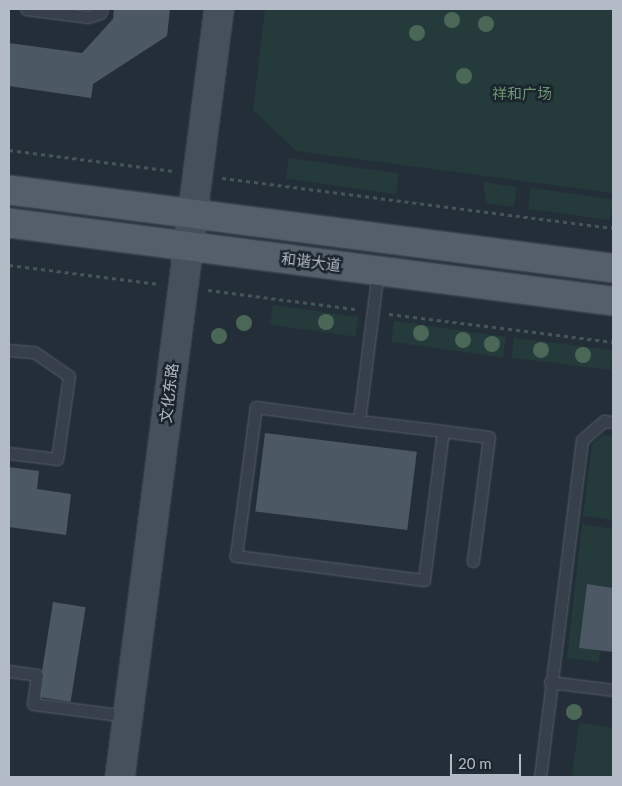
<!DOCTYPE html>
<html>
<head>
<meta charset="utf-8">
<style>
	body { margin:0 }
	#map { position:relative; width:622px; height:786px; overflow:hidden; background:#232e39; font-family:Lato,"Noto Sans SC",sans-serif }
	div>[style] { position:absolute }
	[style*='--x'] { left:calc(var(--x)*1px); top:calc(var(--y)*1px); width:calc(var(--w)*1px); rotate:calc(var(--a)*1deg) }
	.green>* { inset:0; background:#253a3a; transform-origin:0 0 }
	.building>* { inset:0; background:#4c5965; transform-origin:0 0 }
	.path>* { height:3px; margin-top:-1.5px; transform-origin:0; background:repeating-linear-gradient(90deg,#435757 0 4px,transparent 0 8px) }
	.roads { filter:drop-shadow(0 0 1px #555e67) drop-shadow(0 0 1px #555e67) }
	.lane>* { height:11px; margin:-5.5px; padding:0 5.5px; transform-origin:5.5px; border-radius:5.5px; background:#37404a }
	.secondary>* { height:28px; margin:-14px; padding:0 14px; transform-origin:14px; border-radius:14px; background:#45505c }
	.primary>* { height:28px; margin:-14px; padding:0 14px; transform-origin:14px; border-radius:14px; background:#545f6a }
	.trees>* { width:16px; height:16px; margin:-8px; border-radius:50%; background:#4a6757 }
	span { translate:-50% -50%; white-space:nowrap; text-align:center; line-height:1.15; -webkit-text-stroke:5px #1c252e; paint-order:stroke }
	.park-label { font-size:15px; color:#6a9570 }
	.street-label { font-size:15px; color:#b2bbc6 }
	.frame { position:absolute; inset:0; border:10px solid #b2bbc6; pointer-events:none }
	.scale { position:absolute; left:450px; top:754px; width:71px; height:22px; box-sizing:border-box; border:2px solid #b2bbc6; border-top:0; padding-left:6px; font-size:15px; line-height:18px; white-space:nowrap; color:#b2bbc6; -webkit-text-stroke:4px #1c252e; paint-order:stroke }
</style>
</head>
<body>
<div id="map">
	<div class="green">
		<div style="clip-path:polygon(265px 9px,613px 9px,613px 193px,296px 151px,253px 110px)"></div>
		<div style="left:289px;top:158px;width:111px;height:21px;rotate:8deg"></div>
		<div style="clip-path:polygon(483px 182px,517px 187px,514px 207px,487px 203px)"></div>
		<div style="left:531px;top:188px;width:83px;height:21px;rotate:8deg"></div>
		<div style="left:273px;top:305px;width:86px;height:20px;rotate:8deg"></div>
		<div style="left:394px;top:321px;width:113px;height:21px;rotate:8deg"></div>
		<div style="left:514px;top:338px;width:100px;height:20px;rotate:7deg"></div>
		<div style="clip-path:polygon(602px 435px,613px 437px,613px 520px,583px 516px,592px 444px)"></div>
		<div style="clip-path:polygon(582px 524px,613px 529px,613px 588px,587px 585px,579px 648px,600px 651px,599px 662px,567px 658px)"></div>
		<div style="clip-path:polygon(579px 723px,613px 728px,613px 777px,572px 777px)"></div>
	</div>
	<div class="building">
		<div style="clip-path:polygon(114px 9px,170px 9px,167px 36px,93px 84px,91px 98px,9px 86px,9px 43px,82px 53px,113px 19px)"></div>
		<div style="left:265px;top:433px;width:153px;height:79px;rotate:7deg"></div>
		<div style="clip-path:polygon(9px 467px,39px 471px,37px 489px,71px 494px,66px 535px,9px 527px)"></div>
		<div style="clip-path:polygon(587px 584px,613px 588px,613px 652px,579px 648px)"></div>
		<div style="left:53px;top:602px;width:33px;height:96px;rotate:9deg"></div>
	</div>
	<div class="path">
		<div style="--x:9;--y:150;--w:166;--a:7.3"></div>
		<div style="--x:222;--y:178;--w:394;--a:7.3"></div>
		<div style="--x:9;--y:265;--w:151;--a:7.2"></div>
		<div style="--x:208;--y:290;--w:148;--a:7.4"></div>
		<div style="--x:389;--y:314;--w:226;--a:7.1"></div>
	</div>
	<div class="roads">
		<div class="lane">
			<div style="--x:26;--y:9;--w:63;--a:7.4"></div>
			<div style="--x:88;--y:17;--w:13;--a:-18"></div>
			<div style="--x:100;--y:13;--w:4;--a:-63"></div>
			<div style="--x:9;--y:350;--w:25;--a:5"></div>
			<div style="--x:34;--y:352;--w:42;--a:34.4"></div>
			<div style="--x:69;--y:376;--w:84;--a:98.2"></div>
			<div style="--x:57;--y:459;--w:48;--a:-172.9"></div>
			<div style="--x:359;--y:421;--w:85;--a:6.8"></div>
			<div style="--x:443;--y:431;--w:150;--a:97.3"></div>
			<div style="--x:424;--y:580;--w:190;--a:-172.7"></div>
			<div style="--x:236;--y:556;--w:150;--a:-82.4"></div>
			<div style="--x:256;--y:407;--w:104;--a:7.7"></div>
			<div style="--x:359;--y:421;--w:151;--a:-82.8"></div>
			<div style="--x:443;--y:431;--w:46;--a:7.4"></div>
			<div style="--x:489;--y:437;--w:125;--a:97.4"></div>
			<div style="--x:9;--y:671;--w:28;--a:8"></div>
			<div style="--x:37;--y:675;--w:29;--a:98"></div>
			<div style="--x:33;--y:704;--w:95;--a:7.3"></div>
			<div style="--x:550;--y:682;--w:64;--a:7.2"></div>
			<div style="--x:540;--y:777;--w:340;--a:-82.9"></div>
			<div style="--x:582;--y:440;--w:29;--a:-41"></div>
			<div style="--x:604;--y:421;--w:9;--a:6"></div>
		</div>
		<div class="secondary">
			<div style="--x:120;--y:777;--w:774;--a:-82.65"></div>
		</div>
		<div class="primary">
			<div style="--x:9;--y:190;--w:609;--a:7.36"></div>
			<div style="--x:9;--y:223;--w:609;--a:7.36"></div>
		</div>
	</div>
	<div class="trees">
		<div style="left:452px;top:20px"></div>
		<div style="left:486px;top:24px"></div>
		<div style="left:417px;top:33px"></div>
		<div style="left:464px;top:76px"></div>
		<div style="left:326px;top:322px"></div>
		<div style="left:244px;top:323px"></div>
		<div style="left:421px;top:333px"></div>
		<div style="left:219px;top:336px"></div>
		<div style="left:463px;top:340px"></div>
		<div style="left:492px;top:344px"></div>
		<div style="left:541px;top:350px"></div>
		<div style="left:583px;top:355px"></div>
		<div style="left:574px;top:712px"></div>
	</div>
	<div class="park-label">
		<span style="left:522px;top:94px">祥和广场</span>
	</div>
	<div class="street-label">
		<span style="left:311px;top:262px;rotate:7deg">和谐大道</span>
		<span style="left:169px;top:393px;rotate:-83deg">文化东路</span>
	</div>
	<div class="frame"></div>
	<div class="scale">20 m</div>
</div>
</body>
</html>
